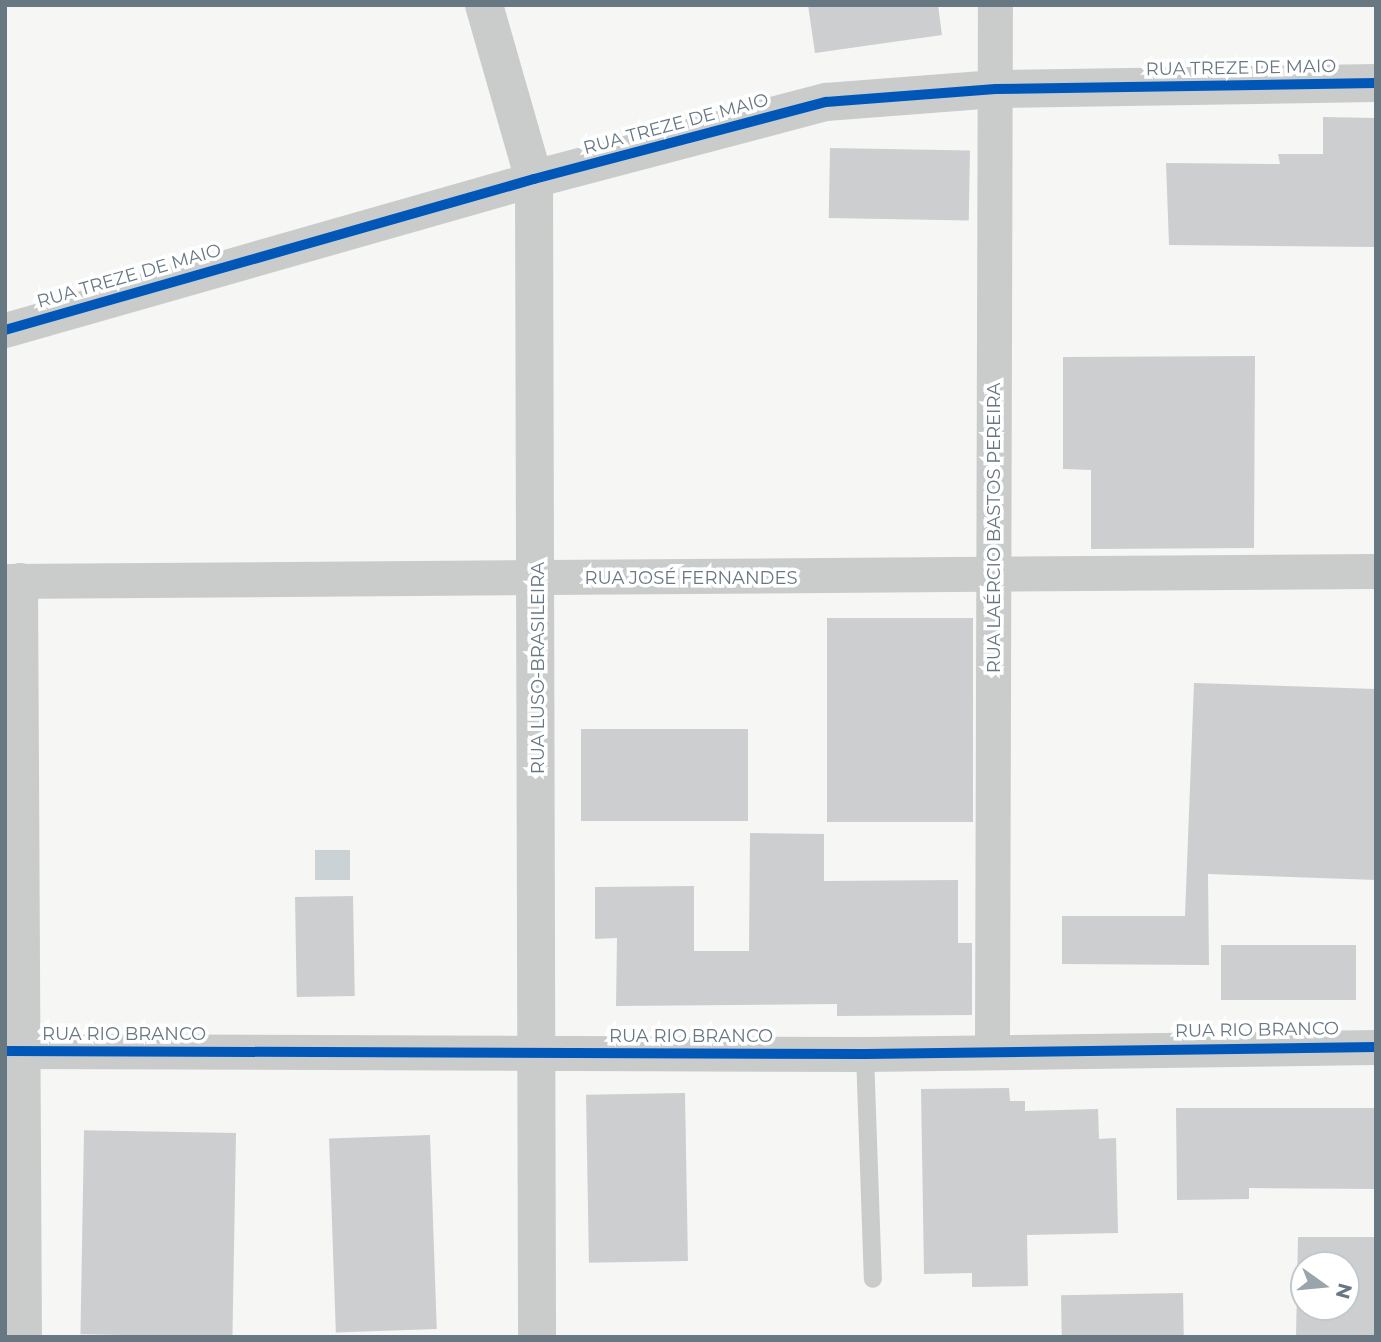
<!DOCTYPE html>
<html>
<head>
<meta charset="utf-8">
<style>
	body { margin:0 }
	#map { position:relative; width:1381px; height:1342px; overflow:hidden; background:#f6f6f5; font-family:Montserrat,sans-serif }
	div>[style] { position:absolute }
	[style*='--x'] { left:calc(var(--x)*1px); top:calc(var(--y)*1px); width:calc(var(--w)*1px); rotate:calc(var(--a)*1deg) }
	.water>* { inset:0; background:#cad2d5; transform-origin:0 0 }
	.building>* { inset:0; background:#cdcecf; transform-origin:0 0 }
	.service>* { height:18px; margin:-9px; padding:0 9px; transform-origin:9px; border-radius:9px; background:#cacccc }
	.minor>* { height:35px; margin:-17.5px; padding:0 17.5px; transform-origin:17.5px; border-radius:17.5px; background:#cacccc }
	.tertiary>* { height:38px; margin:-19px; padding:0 19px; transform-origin:19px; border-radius:19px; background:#cacccc }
	.cycleway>* { height:10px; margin:-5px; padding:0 5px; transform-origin:5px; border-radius:5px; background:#0057b8 }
	span { translate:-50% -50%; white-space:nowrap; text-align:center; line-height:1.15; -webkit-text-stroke:7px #fff; paint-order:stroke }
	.street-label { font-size:18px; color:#677883 }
	.frame { position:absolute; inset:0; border:7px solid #677883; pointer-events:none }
	.north { position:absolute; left:1290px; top:1251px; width:70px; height:70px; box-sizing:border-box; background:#fff; border:2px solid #c2c9cd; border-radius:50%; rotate:105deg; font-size:19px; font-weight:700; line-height:28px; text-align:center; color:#677883 }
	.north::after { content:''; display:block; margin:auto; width:24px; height:32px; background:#99a4ab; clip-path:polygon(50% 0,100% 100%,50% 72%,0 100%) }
</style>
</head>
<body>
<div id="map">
	<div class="water">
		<div style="left:315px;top:850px;width:35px;height:30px"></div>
	</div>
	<div class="building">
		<div style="clip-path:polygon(808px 5px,938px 5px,942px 35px,815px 53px)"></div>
		<div style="clip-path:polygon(1323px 117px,1376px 118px,1376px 247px,1169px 245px,1166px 163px,1280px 164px,1278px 154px,1323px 154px)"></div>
		<div style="left:830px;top:148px;width:140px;height:70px;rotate:1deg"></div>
		<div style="clip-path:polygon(1255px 356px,1254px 548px,1091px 549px,1091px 470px,1063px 469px,1063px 357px)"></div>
		<div style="left:973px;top:618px;width:204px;height:146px;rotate:90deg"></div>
		<div style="clip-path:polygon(1194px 683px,1376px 689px,1376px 880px,1208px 874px,1209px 965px,1062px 964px,1062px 916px,1185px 916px)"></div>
		<div style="left:748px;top:729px;width:92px;height:167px;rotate:90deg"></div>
		<div style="clip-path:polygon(750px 833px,824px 834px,824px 881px,958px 880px,958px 943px,972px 943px,972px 1015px,837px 1016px,837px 1004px,616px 1006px,617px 938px,595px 939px,595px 887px,694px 886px,694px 951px,749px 951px)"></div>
		<div style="left:353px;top:896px;width:100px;height:58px;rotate:89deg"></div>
		<div style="left:1356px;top:945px;width:55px;height:135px;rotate:90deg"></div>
		<div style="clip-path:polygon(1009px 1088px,1010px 1101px,1025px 1101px,1025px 1111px,1098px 1109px,1099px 1139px,1116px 1138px,1118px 1233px,1027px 1235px,1028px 1286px,972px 1287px,972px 1273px,924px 1274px,921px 1089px)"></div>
		<div style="left:685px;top:1093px;width:168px;height:99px;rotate:89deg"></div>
		<div style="clip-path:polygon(1176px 1108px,1376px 1108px,1376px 1189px,1249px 1188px,1249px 1199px,1177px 1200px)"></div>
		<div style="left:236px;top:1133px;width:204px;height:152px;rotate:91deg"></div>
		<div style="left:430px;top:1135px;width:194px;height:101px;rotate:88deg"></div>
		<div style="clip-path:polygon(evenodd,1298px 1237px,1376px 1237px,1376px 1337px,1296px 1337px,1298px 1237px,1304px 1265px,1346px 1265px,1346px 1307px,1304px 1307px,1304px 1265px)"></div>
		<div style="left:1183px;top:1293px;width:44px;height:122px;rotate:89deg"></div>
	</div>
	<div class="service">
		<div style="--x:865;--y:1054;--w:225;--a:88"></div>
	</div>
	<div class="minor">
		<div style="--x:5;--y:330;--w:550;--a:-15.93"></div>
		<div style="--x:20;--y:580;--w:757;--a:89.7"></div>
		<div style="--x:5;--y:581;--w:1371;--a:-0.42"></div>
		<div style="--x:992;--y:1050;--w:1045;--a:-89.84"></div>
		<div style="--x:5;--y:1051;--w:860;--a:0.2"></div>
		<div style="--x:865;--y:1054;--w:511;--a:-0.78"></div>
	</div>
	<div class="tertiary">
		<div style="--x:484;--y:5;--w:181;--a:74"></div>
		<div style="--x:534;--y:179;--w:1158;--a:89.85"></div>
		<div style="--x:534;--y:179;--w:302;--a:-14.8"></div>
		<div style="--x:826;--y:102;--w:170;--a:-4.4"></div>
		<div style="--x:996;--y:89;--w:380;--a:-0.9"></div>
	</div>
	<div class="cycleway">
		<div style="--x:5;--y:330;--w:550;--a:-15.93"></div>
		<div style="--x:534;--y:179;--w:302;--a:-14.8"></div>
		<div style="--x:826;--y:102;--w:170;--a:-4.4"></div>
		<div style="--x:996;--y:89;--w:380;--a:-0.9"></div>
		<div style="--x:5;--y:1051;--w:860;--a:0.2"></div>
		<div style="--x:865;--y:1054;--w:511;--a:-0.78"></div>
	</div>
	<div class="street-label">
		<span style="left:1241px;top:68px;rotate:-1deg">RUA TREZE DE MAIO</span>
		<span style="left:676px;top:124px;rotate:-15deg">RUA TREZE DE MAIO</span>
		<span style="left:129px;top:276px;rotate:-16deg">RUA TREZE DE MAIO</span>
		<span style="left:994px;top:528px;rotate:-90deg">RUA LAÉRCIO BASTOS PEREIRA</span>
		<span style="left:691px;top:578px">RUA JOSÉ FERNANDES</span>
		<span style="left:538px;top:668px;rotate:-90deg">RUA LUSO-BRASILEIRA</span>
		<span style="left:1257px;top:1030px;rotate:-1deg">RUA RIO BRANCO</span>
		<span style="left:124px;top:1034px">RUA RIO BRANCO</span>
		<span style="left:691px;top:1036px">RUA RIO BRANCO</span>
	</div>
	<div class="frame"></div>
	<div class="north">N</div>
</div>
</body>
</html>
